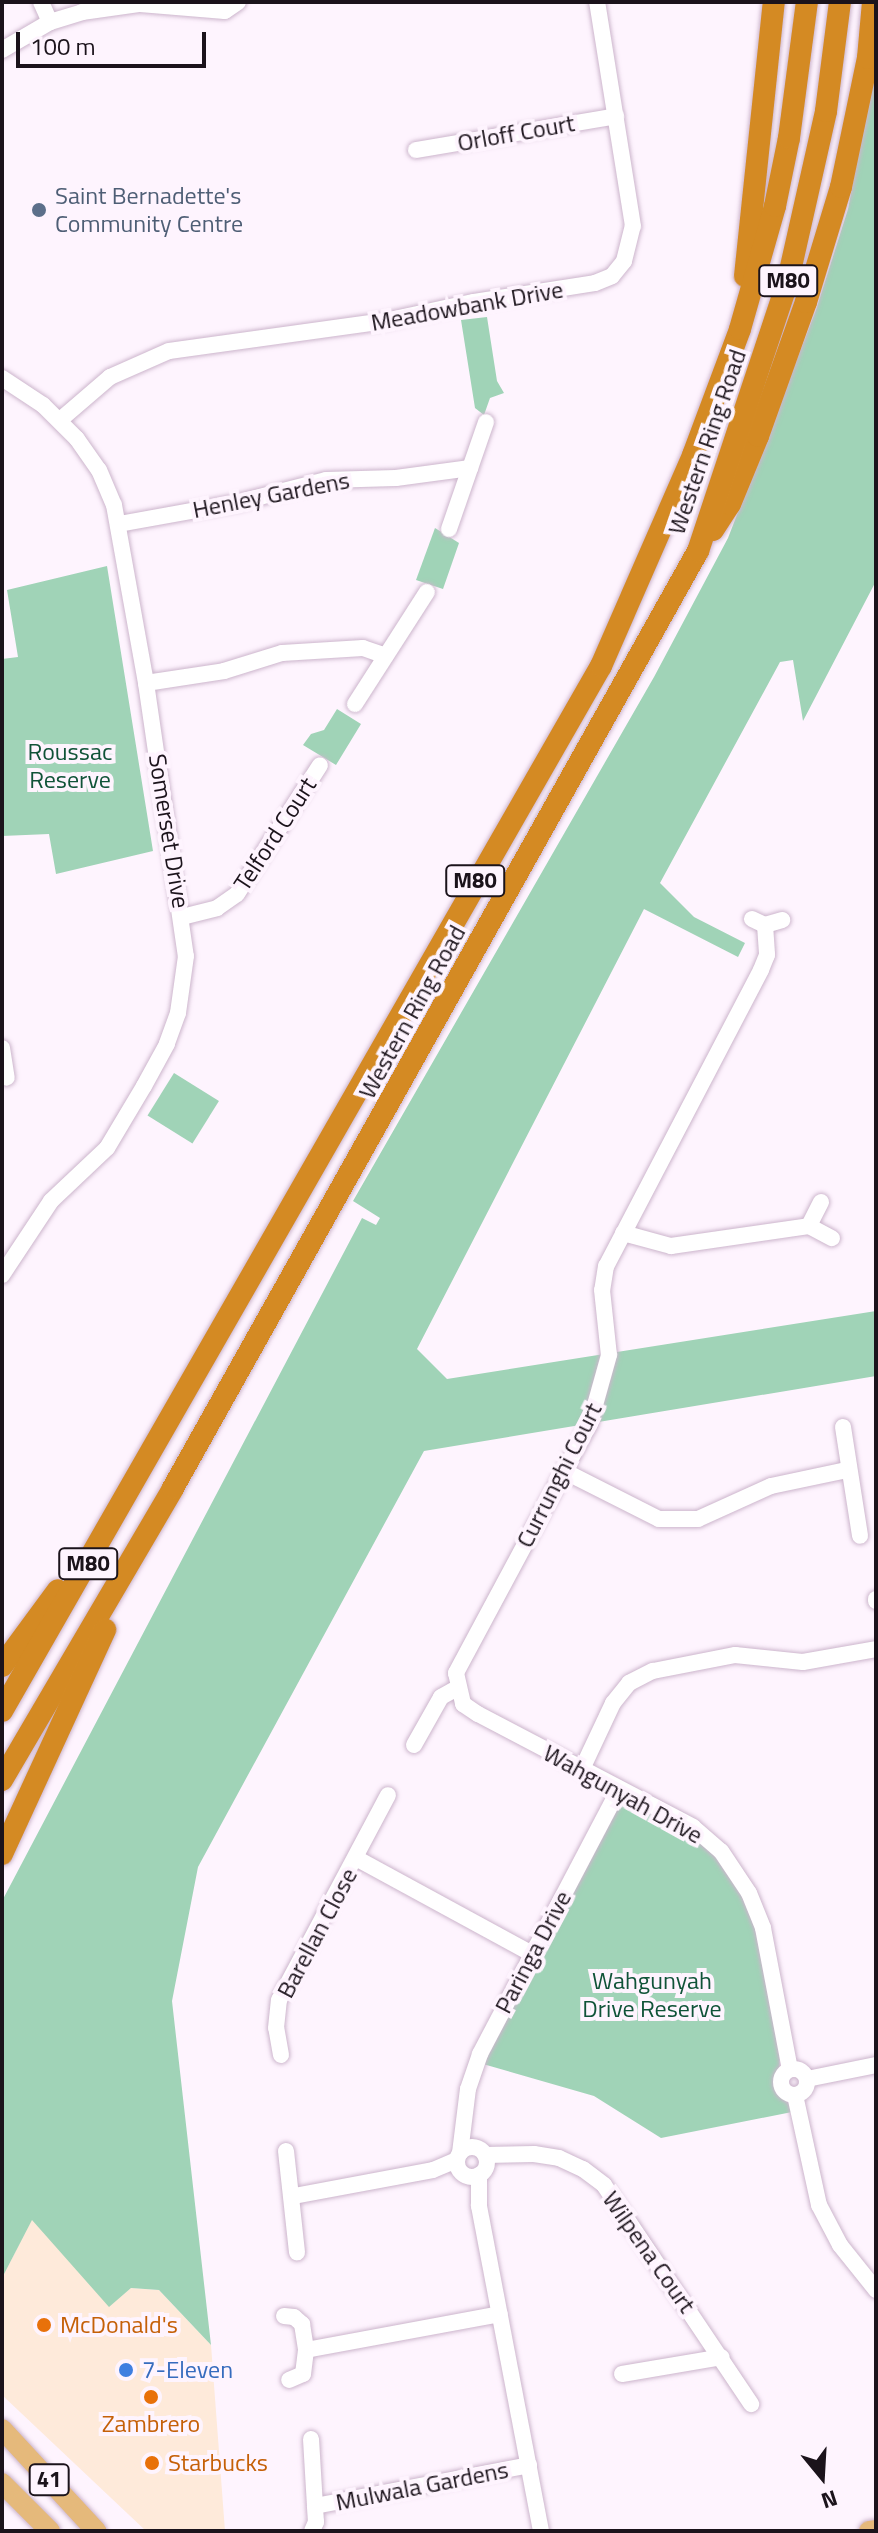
<!DOCTYPE html>
<html>
<head>
<meta charset="utf-8">
<style>
	body { margin:0 }
	#map { position:relative; width:878px; height:2533px; overflow:hidden; background:#fef4fe; font-family:"Titillium Web",sans-serif }
	div>[style] { position:absolute }
	[style*='--x'] { left:calc(var(--x)*1px); top:calc(var(--y)*1px); width:calc(var(--w)*1px); rotate:calc(var(--a)*1deg) }
	.commercial>* { inset:0; background:#feeada }
	.green>* { inset:0; background:#a0d3b7; transform-origin:0 0 }
	.roads { filter:drop-shadow(0 0 2px #ccb5cc) drop-shadow(0 0 2px #ccb5cc) }
	.minor>* { height:16px; margin:-8px; padding:0 8px; transform-origin:8px; border-radius:8px; background:#fff }
	.minor>.ring { margin:-8px; padding:0; box-sizing:content-box; background:none; border:16px solid #fff; border-radius:50% }
	.major>* { height:20px; margin:-10px; padding:0 10px; transform-origin:10px; border-radius:10px; background:#e5b97b }
	.highway>* { height:22px; margin:-11px; padding:0 11px; transform-origin:11px; border-radius:11px; background:#d48a23 }
	.dots>* { width:22px; height:22px; translate:-50% -50%; box-sizing:border-box; border:4px solid #fef4fe; border-radius:50% }
	span { translate:-50% -50%; white-space:nowrap; text-align:center; line-height:1.15; -webkit-text-stroke:8px #fef4fe; paint-order:stroke }
	.shield-label span { padding:2px 6px; background:#fef4fe; border:2px solid; border-radius:6px; -webkit-text-stroke-width:0 }
	.shield-label { font-size:22px; color:#1b131b; font-weight:700 }
	.street-label { font-size:24px; color:#1b131b }
	.service-label { font-size:24px; color:#4e5e75 }
	.left { translate:0 -50%; text-align:left }
	.park-label { font-size:24px; color:#105338 }
	.food-label { font-size:24px; color:#c56008 }
	.shop-label { font-size:24px; color:#366cbe }
	.frame { position:absolute; inset:0; border:4px solid #1b131b; pointer-events:none }
	.north { position:absolute; left:782px; top:2437px; width:80px; height:80px; -webkit-text-stroke:6px #fef4fe; paint-order:stroke; rotate:162deg; font-size:22px; font-weight:700; line-height:32px; text-align:center; color:#1b131b }
	.north::after { content:''; display:block; margin:auto; width:28px; height:36px; background:#1b131b; clip-path:polygon(50% 0,100% 100%,50% 72%,0 100%) }
	.scale { position:absolute; left:16px; top:32px; width:190px; height:36px; box-sizing:border-box; border:4px solid #1b131b; border-top:0; padding-left:10px; font-size:24px; line-height:28px; white-space:nowrap; color:#1b131b; -webkit-text-stroke:6px #fef4fe; paint-order:stroke }
</style>
</head>
<body>
<div id="map">
	<div class="commercial">
		<div style="clip-path:polygon(32px 2219px,109px 2306px,131px 2288px,159px 2290px,211px 2345px,225px 2531px,146px 2531px,2px 2395px,2px 2278px)"></div>
	</div>
	<div class="green">
		<div style="clip-path:polygon(876px 63px,876px 581px,803px 721px,793px 660px,780px 662px,660px 883px,694px 917px,745px 943px,738px 957px,644px 909px,417px 1349px,447px 1379px,876px 1311px,876px 1376px,424px 1451px,198px 1867px,172px 2001px,211px 2345px,159px 2290px,131px 2288px,109px 2307px,32px 2220px,2px 2278px,2px 1901px,362px 1218px,376px 1225px,380px 1218px,353px 1201px,654px 677px,728px 538px,816px 310px,848px 209px)"></div>
		<div style="clip-path:polygon(487px 317px,497px 381px,504px 393px,490px 398px,484px 415px,475px 408px,461px 320px)"></div>
		<div style="clip-path:polygon(435px 528px,459px 543px,443px 589px,416px 580px)"></div>
		<div style="clip-path:polygon(107px 566px,153px 851px,56px 874px,49px 834px,2px 836px,2px 659px,18px 657px,7px 590px)"></div>
		<div style="clip-path:polygon(337px 709px,361px 724px,336px 765px,303px 745px,311px 734px,324px 730px)"></div>
		<div style="left:174px;top:1073px;width:53px;height:50px;rotate:32deg"></div>
		<div style="clip-path:polygon(623px 1795px,695px 1835px,739px 1882px,753px 1916px,780px 2048px,779px 2092px,788px 2101px,792px 2112px,661px 2138px,594px 2096px,483px 2064px)"></div>
	</div>
	<div class="roads">
		<div class="minor">
			<div style="--x:41;--y:2;--w:22;--a:66"></div>
			<div style="--x:2;--y:50;--w:56;--a:-30.3"></div>
			<div style="--x:50;--y:22;--w:34;--a:-17"></div>
			<div style="--x:82;--y:12;--w:59;--a:-7.9"></div>
			<div style="--x:140;--y:4;--w:85;--a:4.7"></div>
			<div style="--x:225;--y:11;--w:16;--a:-35"></div>
			<div style="--x:416;--y:150;--w:203;--a:-9.6"></div>
			<div style="--x:2;--y:378;--w:49;--a:33.4"></div>
			<div style="--x:43;--y:405;--w:48;--a:45"></div>
			<div style="--x:77;--y:439;--w:38;--a:55"></div>
			<div style="--x:99;--y:470;--w:38;--a:67"></div>
			<div style="--x:114;--y:505;--w:181;--a:79.8"></div>
			<div style="--x:146;--y:683;--w:276;--a:81.7"></div>
			<div style="--x:186;--y:956;--w:58;--a:98"></div>
			<div style="--x:178;--y:1013;--w:33;--a:110"></div>
			<div style="--x:167;--y:1044;--w:48;--a:118.7"></div>
			<div style="--x:144;--y:1086;--w:72;--a:120.8"></div>
			<div style="--x:107;--y:1148;--w:77;--a:136.6"></div>
			<div style="--x:51;--y:1201;--w:89;--a:123.5"></div>
			<div style="--x:60;--y:420;--w:66;--a:-40.7"></div>
			<div style="--x:110;--y:377;--w:64;--a:-23.8"></div>
			<div style="--x:169;--y:351;--w:218;--a:-7.9"></div>
			<div style="--x:385;--y:321;--w:91;--a:-12.1"></div>
			<div style="--x:474;--y:302;--w:122;--a:-8.9"></div>
			<div style="--x:595;--y:283;--w:18;--a:-22"></div>
			<div style="--x:612;--y:276;--w:19;--a:-51"></div>
			<div style="--x:624;--y:261;--w:36;--a:-76"></div>
			<div style="--x:633;--y:226;--w:227;--a:-99.1"></div>
			<div style="--x:119;--y:524;--w:119;--a:-10.2"></div>
			<div style="--x:236;--y:503;--w:93;--a:-14.3"></div>
			<div style="--x:326;--y:480;--w:70;--a:-1.6"></div>
			<div style="--x:396;--y:478;--w:75;--a:-7.7"></div>
			<div style="--x:449;--y:529;--w:113;--a:-70.9"></div>
			<div style="--x:146;--y:683;--w:79;--a:-8.7"></div>
			<div style="--x:224;--y:671;--w:61;--a:-17.2"></div>
			<div style="--x:282;--y:653;--w:81;--a:-3.5"></div>
			<div style="--x:363;--y:648;--w:24;--a:19"></div>
			<div style="--x:355;--y:704;--w:133;--a:-57.3"></div>
			<div style="--x:182;--y:917;--w:36;--a:-14"></div>
			<div style="--x:217;--y:908;--w:24;--a:-35"></div>
			<div style="--x:237;--y:894;--w:153;--a:-57.2"></div>
			<div style="--x:752;--y:919;--w:14;--a:25"></div>
			<div style="--x:765;--y:925;--w:18;--a:-16"></div>
			<div style="--x:765;--y:925;--w:30;--a:86"></div>
			<div style="--x:767;--y:955;--w:16;--a:112"></div>
			<div style="--x:761;--y:970;--w:334;--a:117.6"></div>
			<div style="--x:606;--y:1266;--w:24;--a:99"></div>
			<div style="--x:602;--y:1290;--w:65;--a:83.9"></div>
			<div style="--x:609;--y:1355;--w:71;--a:105.6"></div>
			<div style="--x:590;--y:1423;--w:284;--a:118.2"></div>
			<div style="--x:456;--y:1673;--w:32;--a:77"></div>
			<div style="--x:463;--y:1704;--w:18;--a:34"></div>
			<div style="--x:478;--y:1714;--w:243;--a:27.7"></div>
			<div style="--x:693;--y:1827;--w:37;--a:41"></div>
			<div style="--x:721;--y:1851;--w:50;--a:56.3"></div>
			<div style="--x:749;--y:1893;--w:38;--a:68"></div>
			<div style="--x:763;--y:1928;--w:144;--a:79.2"></div>
			<div style="--x:2;--y:1048;--w:30;--a:81"></div>
			<div style="--x:821;--y:1202;--w:27;--a:117"></div>
			<div style="--x:809;--y:1226;--w:26;--a:28"></div>
			<div style="--x:623;--y:1233;--w:50;--a:15.2"></div>
			<div style="--x:671;--y:1246;--w:139;--a:-8.2"></div>
			<div style="--x:843;--y:1427;--w:110;--a:81.1"></div>
			<div style="--x:564;--y:1471;--w:106;--a:26.8"></div>
			<div style="--x:659;--y:1519;--w:39;--a:0"></div>
			<div style="--x:698;--y:1519;--w:80;--a:-24.3"></div>
			<div style="--x:771;--y:1486;--w:78;--a:-11.9"></div>
			<div style="--x:876;--y:1599;--w:2;--a:90"></div>
			<div style="--x:414;--y:1745;--w:55;--a:-60.6"></div>
			<div style="--x:441;--y:1697;--w:18;--a:-29"></div>
			<div style="--x:582;--y:1769;--w:73;--a:-64.8"></div>
			<div style="--x:613;--y:1703;--w:26;--a:-51"></div>
			<div style="--x:629;--y:1683;--w:27;--a:-27"></div>
			<div style="--x:653;--y:1671;--w:84;--a:-11"></div>
			<div style="--x:735;--y:1655;--w:68;--a:5.9"></div>
			<div style="--x:803;--y:1662;--w:74;--a:-10.1"></div>
			<div style="--x:356;--y:1858;--w:200;--a:28.6"></div>
			<div style="--x:281;--y:2055;--w:27;--a:-100"></div>
			<div style="--x:276;--y:2028;--w:28;--a:-84"></div>
			<div style="--x:279;--y:2000;--w:232;--a:-62"></div>
			<div class="ring" style="left:781px;top:2069px;width:10px;height:10px"></div>
			<div style="--x:807;--y:2079;--w:70;--a:-11.5"></div>
			<div style="--x:795;--y:2095;--w:113;--a:77.7"></div>
			<div style="--x:819;--y:2205;--w:45;--a:62.3"></div>
			<div style="--x:840;--y:2245;--w:58;--a:51.3"></div>
			<div class="ring" style="left:457px;top:2147px;width:14px;height:14px"></div>
			<div style="--x:286;--y:2151;--w:102;--a:83.8"></div>
			<div style="--x:460;--y:2153;--w:64;--a:-82.9"></div>
			<div style="--x:468;--y:2089;--w:37;--a:-71"></div>
			<div style="--x:480;--y:2054;--w:299;--a:-62.3"></div>
			<div style="--x:485;--y:2155;--w:49;--a:-1.2"></div>
			<div style="--x:534;--y:2154;--w:25;--a:9"></div>
			<div style="--x:559;--y:2158;--w:26;--a:25"></div>
			<div style="--x:583;--y:2169;--w:26;--a:37"></div>
			<div style="--x:604;--y:2185;--w:264;--a:56.1"></div>
			<div style="--x:479;--y:2175;--w:31;--a:90"></div>
			<div style="--x:479;--y:2206;--w:331;--a:79.2"></div>
			<div style="--x:294;--y:2196;--w:141;--a:-10.6"></div>
			<div style="--x:433;--y:2170;--w:26;--a:-23"></div>
			<div style="--x:284;--y:2316;--w:10;--a:6"></div>
			<div style="--x:294;--y:2317;--w:11;--a:41"></div>
			<div style="--x:302;--y:2324;--w:26;--a:81"></div>
			<div style="--x:306;--y:2350;--w:24;--a:97"></div>
			<div style="--x:303;--y:2374;--w:15;--a:157"></div>
			<div style="--x:306;--y:2350;--w:197;--a:-10.5"></div>
			<div style="--x:622;--y:2374;--w:101;--a:-9.6"></div>
			<div style="--x:311;--y:2439;--w:67;--a:86.6"></div>
			<div style="--x:315;--y:2506;--w:218;--a:-10.8"></div>
			<div style="--x:312;--y:2531;--w:10;--a:-66"></div>
			<div style="--x:316;--y:2522;--w:16;--a:-94"></div>
		</div>
		<div class="major">
			<div style="--x:2;--y:2429;--w:139;--a:47.3"></div>
			<div style="--x:2;--y:2483;--w:68;--a:45"></div>
			<div style="--x:869;--y:2531;--w:7;--a:-8"></div>
		</div>
		<div class="highway">
			<div style="--x:745;--y:276;--w:276;--a:-84"></div>
			<div style="--x:713;--y:530;--w:31;--a:-57"></div>
			<div style="--x:730;--y:504;--w:74;--a:-67.6"></div>
			<div style="--x:758;--y:436;--w:142;--a:-70.3"></div>
			<div style="--x:806;--y:302;--w:120;--a:-73.1"></div>
			<div style="--x:841;--y:187;--w:132;--a:-78.2"></div>
			<div style="--x:868;--y:58;--w:56;--a:-84.9"></div>
			<div style="--x:2;--y:1666;--w:94;--a:-53.6"></div>
			<div style="--x:2;--y:1711;--w:1205;--a:-60.18"></div>
			<div style="--x:601;--y:666;--w:230;--a:-66.4"></div>
			<div style="--x:693;--y:455;--w:134;--a:-69.5"></div>
			<div style="--x:740;--y:329;--w:128;--a:-74.1"></div>
			<div style="--x:775;--y:206;--w:69;--a:-78.4"></div>
			<div style="--x:789;--y:138;--w:137;--a:-82.5"></div>
			<div style="--x:2;--y:1780;--w:338;--a:-59.6"></div>
			<div style="--x:173;--y:1488;--w:1074;--a:-60.74"></div>
			<div style="--x:698;--y:551;--w:286;--a:-71.6"></div>
			<div style="--x:788;--y:280;--w:173;--a:-77.3"></div>
			<div style="--x:826;--y:111;--w:110;--a:-82.7"></div>
			<div style="--x:2;--y:1854;--w:247;--a:-65.3"></div>
		</div>
	</div>
	<div class="dots">
		<div style="left:39px;top:210px;background:#5c6f8a"></div>
		<div style="left:44px;top:2325px;background:#e8710a"></div>
		<div style="left:126px;top:2370px;background:#3f7fe0"></div>
		<div style="left:151px;top:2397px;background:#e8710a"></div>
		<div style="left:152px;top:2463px;background:#e8710a"></div>
	</div>
	<div class="shield-label">
		<span style="left:788px;top:281px">M80</span>
		<span style="left:475px;top:881px">M80</span>
		<span style="left:88px;top:1564px">M80</span>
		<span style="left:49px;top:2480px">41</span>
	</div>
	<div class="street-label">
		<span style="left:516px;top:133px;rotate:-10deg">Orloff Court</span>
		<span style="left:467px;top:306px;rotate:-10deg">Meadowbank Drive</span>
		<span style="left:707px;top:442px;rotate:-71deg">Western Ring Road</span>
		<span style="left:271px;top:495px;rotate:-11deg">Henley Gardens</span>
		<span style="left:169px;top:831px;rotate:81deg">Somerset Drive</span>
		<span style="left:275px;top:834px;rotate:-57deg">Telford Court</span>
		<span style="left:412px;top:1012px;rotate:-61deg">Western Ring Road</span>
		<span style="left:559px;top:1475px;rotate:-63deg">Currunghi Court</span>
		<span style="left:623px;top:1794px;rotate:29deg">Wahgunyah Drive</span>
		<span style="left:317px;top:1933px;rotate:-62deg">Barellan Close</span>
		<span style="left:533px;top:1952px;rotate:-62deg">Paringa Drive</span>
		<span style="left:649px;top:2252px;rotate:55deg">Wilpena Court</span>
		<span style="left:422px;top:2486px;rotate:-11deg">Mulwala Gardens</span>
	</div>
	<div class="service-label">
		<span class="left" style="left:55px;top:210px">Saint Bernadette's<br>Community Centre</span>
	</div>
	<div class="park-label">
		<span style="left:70px;top:766px">Roussac<br>Reserve</span>
		<span style="left:652px;top:1995px">Wahgunyah<br>Drive Reserve</span>
	</div>
	<div class="food-label">
		<span class="left" style="left:60px;top:2325px">McDonald's</span>
		<span style="left:151px;top:2424px">Zambrero</span>
		<span class="left" style="left:168px;top:2463px">Starbucks</span>
	</div>
	<div class="shop-label">
		<span class="left" style="left:142px;top:2370px">7-Eleven</span>
	</div>
	<div class="frame"></div>
	<div class="north">N</div>
	<div class="scale">100 m</div>
</div>
</body>
</html>
